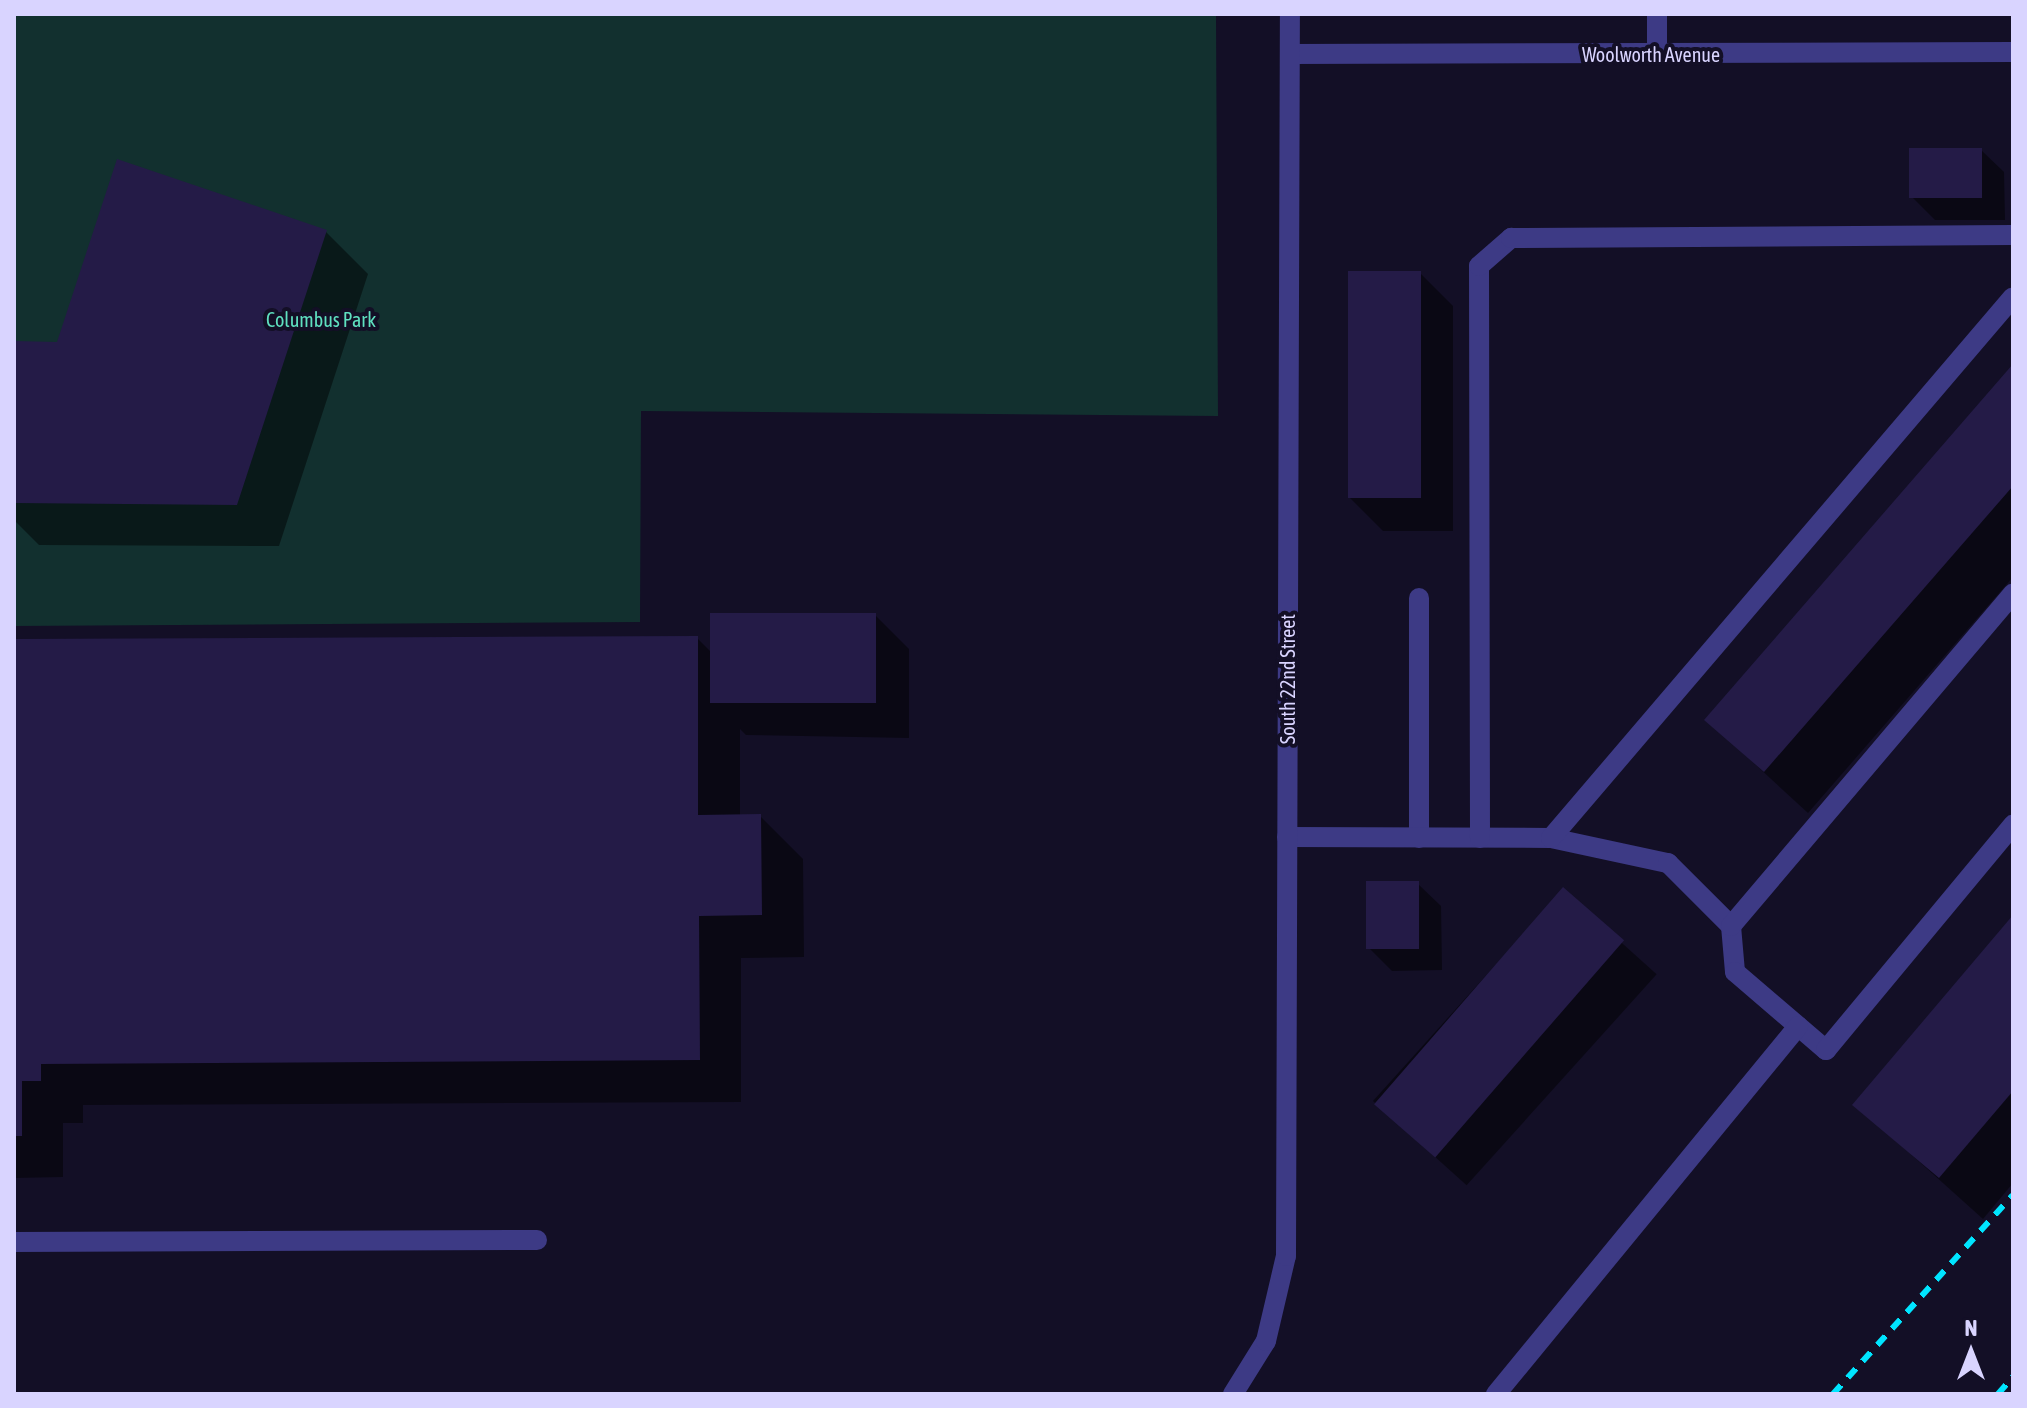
<!DOCTYPE html>
<html>
<head>
<meta charset="utf-8">
<style>
	body { margin:0 }
	#map { position:relative; width:2027px; height:1408px; overflow:hidden; background:#130f26; font-family:"Asap Condensed",sans-serif }
	div>[style] { position:absolute }
	[style*='--x'] { left:calc(var(--x)*1px); top:calc(var(--y)*1px); width:calc(var(--w)*1px); rotate:calc(var(--a)*1deg) }
	.green>* { inset:0; background:#12302f }
	.shadow>* { inset:0; background:#0007; transform-origin:0 0 }
	.building>* { inset:0; background:#241b47; transform-origin:0 0 }
	.lane>* { height:20px; margin:-10px; padding:0 10px; transform-origin:10px; border-radius:10px; background:#3d3a85 }
	.street>* { height:20px; margin:-10px; padding:0 10px; transform-origin:10px; border-radius:10px; background:#3d3a85 }
	.rail>* { height:6px; margin-top:-3px; transform-origin:0; background:repeating-linear-gradient(90deg,#00e5ff 0 12px,transparent 0 22px) }
	span { translate:-50% -50%; white-space:nowrap; text-align:center; line-height:1.15; -webkit-text-stroke:8px #130f26; paint-order:stroke }
	.street-label { font-size:20px; color:#d9d4ff }
	.park-label { font-size:20px; color:#5fe0c0 }
	.frame { position:absolute; inset:0; border:16px solid #d9d4ff; pointer-events:none }
	.north { position:absolute; left:1931px; top:1312px; width:80px; height:80px; -webkit-text-stroke:6px #130f26; paint-order:stroke; rotate:0deg; font-size:22px; font-weight:700; line-height:32px; text-align:center; color:#d9d4ff }
	.north::after { content:''; display:block; margin:auto; width:28px; height:36px; background:#d9d4ff; clip-path:polygon(50% 0,100% 100%,50% 72%,0 100%) }
</style>
</head>
<body>
<div id="map">
	<div class="green">
		<div style="clip-path:polygon(14px 14px,1216px 14px,1218px 416px,641px 411px,640px 622px,14px 626px)"></div>
	</div>
	<div class="shadow">
		<div style="clip-path:polygon(1981px 150px,2004px 172px,2005px 220px,1935px 220px,1912px 197px)"></div>
		<div style="clip-path:polygon(326px 232px,368px 274px,279px 546px,39px 545px,14px 520px,14px 343px,59px 344px)"></div>
		<div style="clip-path:polygon(1420px 273px,1453px 306px,1453px 531px,1383px 531px,1349px 497px)"></div>
		<div style="clip-path:polygon(2013px 367px,2013px 577px,1808px 813px,1707px 720px)"></div>
		<div style="clip-path:polygon(875px 615px,909px 649px,909px 738px,746px 735px,740px 729px,740px 817px,760px 816px,803px 859px,804px 957px,741px 958px,741px 1102px,83px 1105px,83px 1123px,63px 1123px,63px 1177px,14px 1178px,14px 641px,697px 638px,712px 653px)"></div>
		<div style="clip-path:polygon(1418px 884px,1441px 906px,1442px 970px,1392px 971px,1369px 948px)"></div>
		<div style="left:1563px;top:890px;width:126px;height:284px;rotate:42deg"></div>
		<div style="clip-path:polygon(2013px 918px,2013px 1183px,1983px 1219px,1855px 1104px)"></div>
	</div>
	<div class="building">
		<div style="left:1909px;top:148px;width:73px;height:50px"></div>
		<div style="clip-path:polygon(117px 159px,327px 230px,237px 505px,14px 503px,14px 341px,57px 342px)"></div>
		<div style="left:1348px;top:271px;width:73px;height:227px"></div>
		<div style="clip-path:polygon(2013px 364px,2013px 486px,1764px 772px,1704px 720px)"></div>
		<div style="left:710px;top:613px;width:166px;height:90px"></div>
		<div style="clip-path:polygon(698px 636px,698px 815px,761px 814px,762px 915px,699px 916px,700px 1060px,41px 1064px,41px 1081px,22px 1081px,22px 1136px,14px 1136px,14px 639px)"></div>
		<div style="left:1366px;top:881px;width:53px;height:68px"></div>
		<div style="left:1563px;top:887px;width:81px;height:288px;rotate:41deg"></div>
		<div style="clip-path:polygon(2013px 915px,2013px 1091px,1939px 1178px,1852px 1105px)"></div>
	</div>
	<div class="lane">
		<div style="--x:1657;--y:14;--w:40;--a:90"></div>
		<div style="--x:1419;--y:598;--w:240;--a:90"></div>
		<div style="--x:1287;--y:837;--w:264;--a:0.2"></div>
		<div style="--x:1551;--y:838;--w:120;--a:12.1"></div>
		<div style="--x:1668;--y:863;--w:89;--a:45"></div>
		<div style="--x:1731;--y:926;--w:46;--a:85"></div>
		<div style="--x:1735;--y:972;--w:120;--a:40.6"></div>
		<div style="--x:1826;--y:1050;--w:293;--a:-50.3"></div>
		<div style="--x:1480;--y:838;--w:572;--a:-90.1"></div>
		<div style="--x:1479;--y:266;--w:43;--a:-41.2"></div>
		<div style="--x:1511;--y:238;--w:502;--a:-0.34"></div>
		<div style="--x:1551;--y:838;--w:711;--a:-49.5"></div>
		<div style="--x:1731;--y:926;--w:436;--a:-49.7"></div>
		<div style="--x:14;--y:1242;--w:523;--a:-0.22"></div>
		<div style="--x:1496;--y:1394;--w:476;--a:-50.6"></div>
	</div>
	<div class="street">
		<div style="--x:1290;--y:54;--w:723;--a:-0.16"></div>
		<div style="--x:1233;--y:1394;--w:62;--a:-58.1"></div>
		<div style="--x:1266;--y:1341;--w:87;--a:-76.8"></div>
		<div style="--x:1286;--y:1256;--w:1242;--a:-89.82"></div>
	</div>
	<div class="rail">
		<div style="--x:1833;--y:1394;--w:268;--a:-47.9"></div>
		<div style="--x:1998;--y:1394;--w:23;--a:-49"></div>
	</div>
	<div class="street-label">
		<span style="left:1651px;top:54px">Woolworth Avenue</span>
		<span style="left:1287px;top:679px;rotate:-90deg">South 22nd Street</span>
	</div>
	<div class="park-label">
		<span style="left:321px;top:319px">Columbus Park</span>
	</div>
	<div class="frame"></div>
	<div class="north">N</div>
</div>
</body>
</html>
